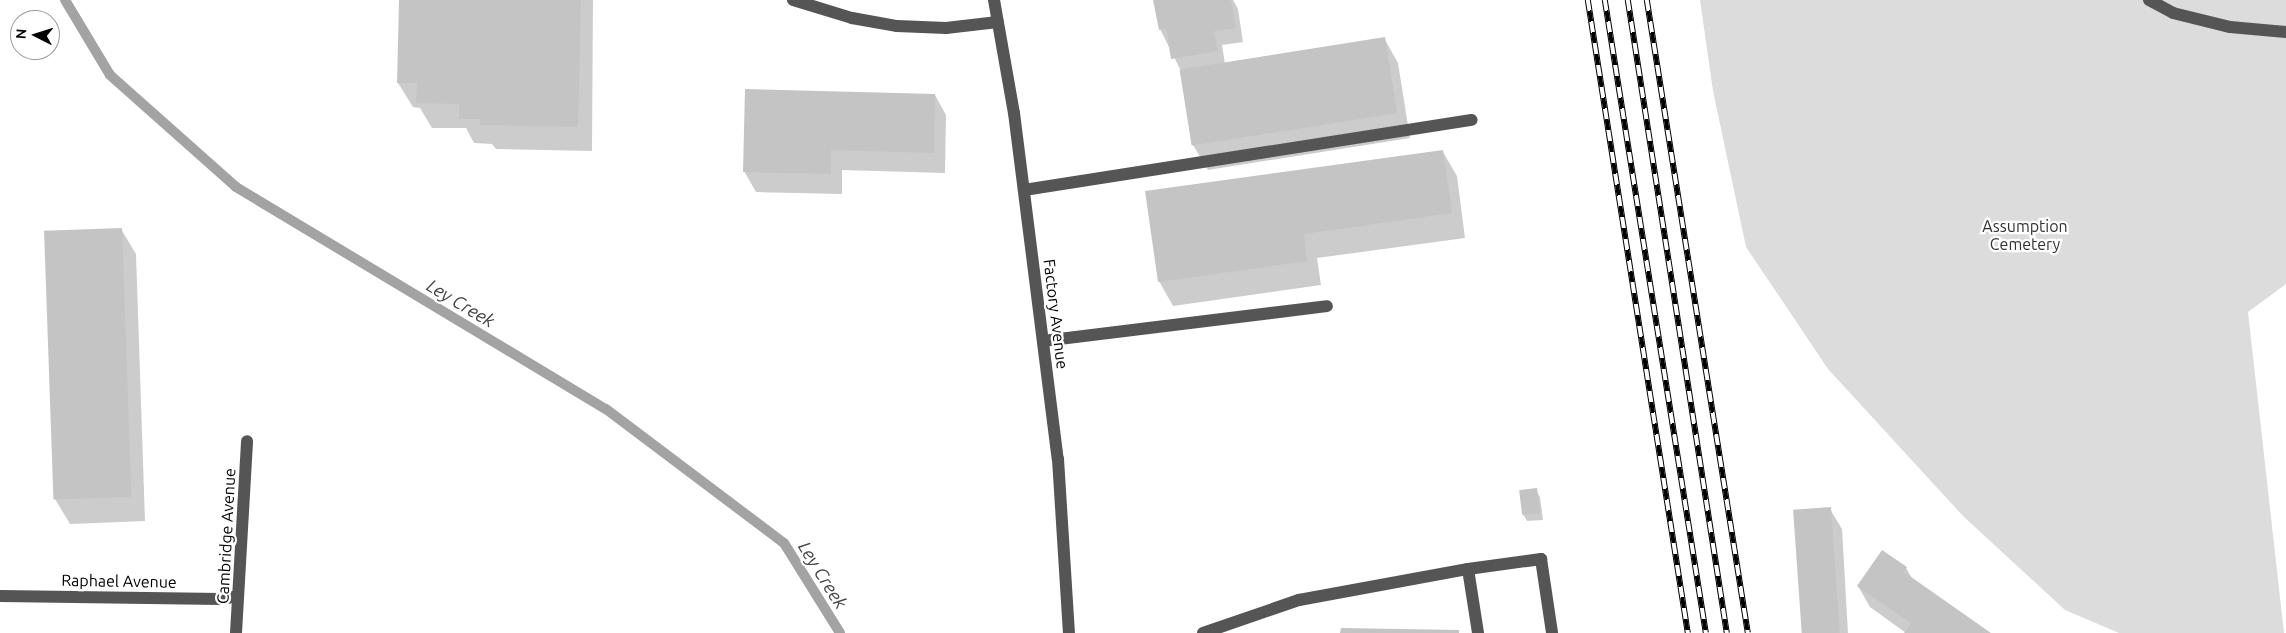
<!DOCTYPE html>
<html>
<head>
<meta charset="utf-8">
<style>
	body { margin:0 }
	#map { position:relative; width:2286px; height:633px; overflow:hidden; background:#fff; font-family:Ubuntu,sans-serif }
	div>[style] { position:absolute }
	[style*='--x'] { left:calc(var(--x)*1px); top:calc(var(--y)*1px); width:calc(var(--w)*1px); rotate:calc(var(--a)*1deg) }
	.green>* { inset:0; background:#dcdcdc }
	.shadow>* { inset:0; background:#0003 }
	.stream>* { height:10px; margin:-5px; padding:0 5px; transform-origin:5px; border-radius:5px; background:#a3a3a3 }
	.building>* { inset:0; background:#c4c4c4; transform-origin:0 0 }
	.minor>* { height:12px; margin:-6px; padding:0 6px; transform-origin:6px; border-radius:6px; background:#555 }
	.rail>* { height:5.5px; margin-top:-2.75px; transform-origin:0; background:repeating-linear-gradient(90deg,#fff 0 11px,#000 0 22px); box-sizing:border-box; border-block:1px solid #000 }
	span { translate:-50% -50%; white-space:nowrap; text-align:center; line-height:1.15; -webkit-text-stroke:4.5px #fff; paint-order:stroke }
	.park-label { font-size:16px; color:#333 }
	.street-label { font-size:16px; color:#000 }
	.water-label { font-size:18px; color:#444; font-style:italic }
	.north { position:absolute; left:10px; top:10px; width:50px; height:50px; box-sizing:border-box; background:#fff; border:1px solid #999; border-radius:50%; rotate:275deg; font-size:14px; font-weight:700; line-height:20px; text-align:center; color:#000 }
	.north::after { content:''; display:block; margin:auto; width:18px; height:22px; background:#000; clip-path:polygon(50% 0,100% 100%,50% 72%,0 100%) }
</style>
</head>
<body>
<div id="map">
	<div class="green">
		<div style="clip-path:polygon(1700px 0,2286px 0,2286px 284px,2248px 312px,2284px 633px,2119px 633px,2065px 610px,1963px 516px,1828px 369px,1746px 247px,1713px 91px)"></div>
	</div>
	<div class="shadow">
		<div style="clip-path:polygon(400px 0,593px 0,592px 151px,496px 149px,492px 144px,474px 143px,466px 128px,432px 128px,420px 108px,413px 107px,398px 83px)"></div>
		<div style="clip-path:polygon(1155px 0,1233px 0,1238px 9px,1243px 42px,1222px 45px,1225px 64px,1384px 38px,1398px 63px,1410px 138px,1208px 170px,1193px 145px,1182px 73px,1160px 29px)"></div>
		<div style="clip-path:polygon(935px 95px,946px 115px,945px 173px,842px 170px,842px 194px,756px 192px,744px 171px)"></div>
		<div style="clip-path:polygon(1443px 152px,1457px 176px,1465px 238px,1317px 258px,1321px 285px,1173px 306px,1159px 281px)"></div>
		<div style="clip-path:polygon(121px 229px,136px 254px,145px 521px,70px 524px,55px 499px)"></div>
		<div style="clip-path:polygon(1536px 490px,1540px 497px,1543px 520px,1527px 521px,1523px 514px,1521px 491px)"></div>
		<div style="clip-path:polygon(1830px 509px,1842px 529px,1848px 633px,1804px 633px)"></div>
		<div style="clip-path:polygon(1906px 568px,1913px 580px,1989px 633px,1906px 633px,1870px 607px,1858px 586px)"></div>
	</div>
	<div class="stream">
		<div style="--x:65;--y:0;--w:87;--a:59"></div>
		<div style="--x:110;--y:75;--w:169;--a:41.6"></div>
		<div style="--x:236;--y:187;--w:431;--a:31"></div>
		<div style="--x:606;--y:409;--w:223;--a:37"></div>
		<div style="--x:784;--y:543;--w:106;--a:58.1"></div>
	</div>
	<div class="building">
		<div style="clip-path:polygon(399px 0,581px 0,578px 127px,480px 125px,480px 119px,459px 119px,459px 104px,416px 103px,417px 83px,397px 83px)"></div>
		<div style="clip-path:polygon(1153px 0,1231px 0,1236px 28px,1214px 31px,1218px 51px,1171px 59px,1166px 28px,1159px 30px)"></div>
		<div style="left:1385px;top:37px;width:77px;height:208px;rotate:81deg"></div>
		<div style="clip-path:polygon(745px 89px,935px 94px,934px 153px,831px 150px,831px 174px,743px 172px)"></div>
		<div style="clip-path:polygon(1443px 150px,1452px 213px,1304px 234px,1307px 261px,1158px 282px,1145px 191px)"></div>
		<div style="left:122px;top:228px;width:269px;height:78px;rotate:88deg"></div>
		<div style="left:1537px;top:488px;width:25px;height:18px;rotate:83deg"></div>
		<div style="left:1831px;top:507px;width:126px;height:38px;rotate:86deg"></div>
		<div style="clip-path:polygon(1882px 550px,1907px 567px,1904px 572px,1991px 633px,1904px 633px,1911px 623px,1857px 586px)"></div>
		<div style="clip-path:polygon(1341px 628px,1459px 630px,1459px 633px,1340px 633px)"></div>
	</div>
	<div class="minor">
		<div style="--x:793;--y:0;--w:62;--a:17"></div>
		<div style="--x:852;--y:18;--w:46;--a:10.1"></div>
		<div style="--x:897;--y:26;--w:49;--a:2.3"></div>
		<div style="--x:946;--y:28;--w:52;--a:-6.6"></div>
		<div style="--x:994;--y:0;--w:115;--a:80"></div>
		<div style="--x:1014;--y:113;--w:349;--a:82.8"></div>
		<div style="--x:1058;--y:459;--w:174;--a:86.4"></div>
		<div style="--x:2149;--y:0;--w:27;--a:28"></div>
		<div style="--x:2173;--y:13;--w:59;--a:13.8"></div>
		<div style="--x:2230;--y:27;--w:56;--a:5.1"></div>
		<div style="--x:1024;--y:190;--w:453;--a:-8.9"></div>
		<div style="--x:1043;--y:341;--w:286;--a:-7"></div>
		<div style="--x:1468;--y:569;--w:74;--a:-7.8"></div>
		<div style="--x:1541;--y:559;--w:75;--a:81.5"></div>
		<div style="--x:0;--y:596;--w:221;--a:0.8"></div>
		<div style="--x:221;--y:599;--w:17;--a:-10"></div>
		<div style="--x:236;--y:633;--w:192;--a:-86.7"></div>
		<div style="--x:1203;--y:633;--w:102;--a:-19"></div>
		<div style="--x:1299;--y:600;--w:172;--a:-10.4"></div>
		<div style="--x:1468;--y:569;--w:65;--a:81.1"></div>
	</div>
	<div class="rail">
		<div style="--x:1588;--y:0;--w:641;--a:81.02"></div>
		<div style="--x:1605;--y:0;--w:641;--a:80.93"></div>
		<div style="--x:1628;--y:0;--w:641;--a:81.11"></div>
		<div style="--x:1647;--y:0;--w:641;--a:80.93"></div>
	</div>
	<div class="park-label">
		<span style="left:2025px;top:235px">Assumption<br>Cemetery</span>
	</div>
	<div class="street-label">
		<span style="left:1056px;top:314px;rotate:83deg">Factory Avenue</span>
		<span style="left:226px;top:536px;rotate:-87deg">Cambridge Avenue</span>
		<span style="left:119px;top:581px;rotate:1deg">Raphael Avenue</span>
	</div>
	<div class="water-label">
		<span style="left:461px;top:303px;rotate:31deg">Ley Creek</span>
		<span style="left:823px;top:575px;rotate:58deg">Ley Creek</span>
	</div>
	<div class="north">N</div>
</div>
</body>
</html>
